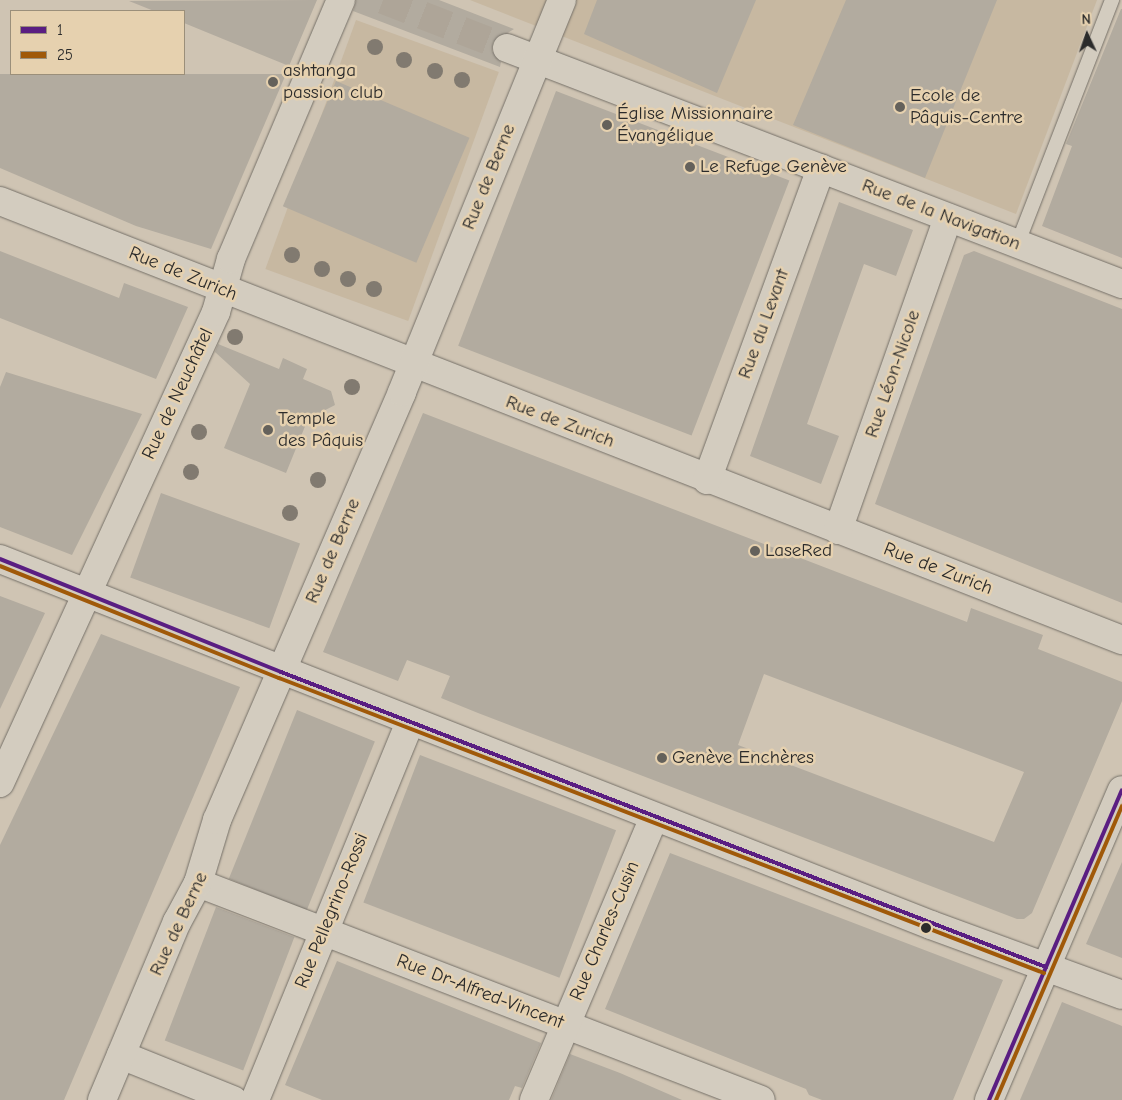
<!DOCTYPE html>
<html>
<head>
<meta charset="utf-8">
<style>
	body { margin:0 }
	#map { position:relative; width:1122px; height:1100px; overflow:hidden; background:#cfc4b3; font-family:"Comic Neue",sans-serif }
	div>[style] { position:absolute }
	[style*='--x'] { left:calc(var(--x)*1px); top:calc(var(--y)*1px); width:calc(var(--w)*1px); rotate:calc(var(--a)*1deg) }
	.built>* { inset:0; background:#c7b8a1; transform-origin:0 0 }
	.building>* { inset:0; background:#b2ab9f; transform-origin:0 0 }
	.street-tunnel>* { height:28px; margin-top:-14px; transform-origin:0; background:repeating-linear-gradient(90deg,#aea598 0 28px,transparent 0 42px) }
	.roads { filter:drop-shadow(0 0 1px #757068) drop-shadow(0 0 1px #757068) }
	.lane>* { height:14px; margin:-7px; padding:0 7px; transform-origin:7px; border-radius:7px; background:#d3ccbf }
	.street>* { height:28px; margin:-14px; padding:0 14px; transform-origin:14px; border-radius:14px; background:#d3ccbf }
	.bus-1>* { height:4px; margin:-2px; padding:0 2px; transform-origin:2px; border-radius:2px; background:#5a1e82 }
	.bus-2>* { height:4px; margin:-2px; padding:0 2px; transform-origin:2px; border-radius:2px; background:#a05909 }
	.trees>* { width:16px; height:16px; margin:-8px; border-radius:50%; background:#817a70 }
	.dots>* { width:14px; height:14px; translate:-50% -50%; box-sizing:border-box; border:2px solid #e6d1af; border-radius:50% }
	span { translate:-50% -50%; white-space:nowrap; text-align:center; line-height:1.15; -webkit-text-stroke:5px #e6d1af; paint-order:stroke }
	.poi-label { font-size:19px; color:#2b2b2b }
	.left { translate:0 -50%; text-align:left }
	.street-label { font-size:19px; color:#2b2b2b }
	.legend { position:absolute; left:10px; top:10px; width:175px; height:65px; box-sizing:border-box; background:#e6d1af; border:1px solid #9b8f7a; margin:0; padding:6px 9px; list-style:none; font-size:15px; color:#2b2b2b }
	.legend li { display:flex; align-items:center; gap:10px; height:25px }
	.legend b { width:25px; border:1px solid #9b8f7a }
	.north { position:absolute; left:1062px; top:10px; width:50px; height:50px; -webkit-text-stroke:4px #e6d1af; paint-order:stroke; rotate:357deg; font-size:14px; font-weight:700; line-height:20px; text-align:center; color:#2b2b2b }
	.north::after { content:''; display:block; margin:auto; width:18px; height:22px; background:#2b2b2b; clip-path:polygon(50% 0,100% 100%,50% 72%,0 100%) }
</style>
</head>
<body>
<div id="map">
	<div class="built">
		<div style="clip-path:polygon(470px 0,1097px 0,1016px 214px)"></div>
		<div style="left:356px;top:20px;width:152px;height:265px;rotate:20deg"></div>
	</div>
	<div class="building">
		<div style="clip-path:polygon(317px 0,289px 66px,184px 23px,184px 11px,154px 11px,129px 1px)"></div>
		<div style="clip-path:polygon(356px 0,439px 0,514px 29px,493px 42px,492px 51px,501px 62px,500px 67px,353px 11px)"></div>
		<div style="clip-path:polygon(597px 0,756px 0,717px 93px,584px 34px)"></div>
		<div style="clip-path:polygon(846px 0,997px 0,925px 178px,793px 125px)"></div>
		<div style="clip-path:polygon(1121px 9px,1122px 9px,1122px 258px,1042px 226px,1072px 146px,1066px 144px)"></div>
		<div style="clip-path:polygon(0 74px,286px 74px,211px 249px,136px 226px,0 168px)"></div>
		<div style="left:336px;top:81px;width:145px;height:136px;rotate:23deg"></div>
		<div style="left:556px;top:91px;width:250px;height:273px;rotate:21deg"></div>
		<div style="clip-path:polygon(839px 202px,913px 230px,896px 276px,864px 264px,835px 345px,807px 424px,839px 436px,821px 484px,750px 456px)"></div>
		<div style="clip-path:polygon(0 251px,119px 298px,124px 283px,188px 307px,156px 379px,0 318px)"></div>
		<div style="clip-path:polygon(974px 251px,1122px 309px,1122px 603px,875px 504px,964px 255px)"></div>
		<div style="clip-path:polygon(218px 344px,279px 369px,283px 358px,307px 369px,303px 379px,331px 391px,335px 405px,308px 419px,286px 473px,224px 448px,250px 384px,215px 352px)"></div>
		<div style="clip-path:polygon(6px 372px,142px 414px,72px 555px,0 527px,0 387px)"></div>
		<div style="clip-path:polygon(evenodd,423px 413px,967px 622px,971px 608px,1043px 635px,1038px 649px,1122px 682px,1122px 701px,1032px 913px,1024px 919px,1017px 919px,478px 713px,441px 698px,450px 676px,407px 660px,398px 681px,323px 652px,423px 413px,764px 674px,1024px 772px,994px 842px,738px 745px,764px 674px)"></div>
		<div style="left:161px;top:493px;width:148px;height:90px;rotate:20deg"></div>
		<div style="clip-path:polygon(0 596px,45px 613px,0 709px)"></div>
		<div style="clip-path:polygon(101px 634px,240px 687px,64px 1100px,0 1100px,0 845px)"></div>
		<div style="left:297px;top:710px;width:84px;height:182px;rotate:22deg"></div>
		<div style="left:420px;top:755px;width:210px;height:158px;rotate:21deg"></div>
		<div style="clip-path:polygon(670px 853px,1003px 980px,953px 1100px,822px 1100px,809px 1095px,806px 1089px,605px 1009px)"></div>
		<div style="clip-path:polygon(1122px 862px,1122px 958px,1086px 944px)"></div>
		<div style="left:216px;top:907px;width:84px;height:143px;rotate:21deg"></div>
		<div style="clip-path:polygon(337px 961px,541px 1043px,522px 1088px,515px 1086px,509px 1100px,322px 1100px,285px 1085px)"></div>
		<div style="clip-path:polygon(1062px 1002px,1122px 1026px,1122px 1100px,1020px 1100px)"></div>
		<div style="clip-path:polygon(570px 1054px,620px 1073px,682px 1100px,551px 1100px)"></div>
	</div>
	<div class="street-tunnel">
		<div style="--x:383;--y:0;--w:133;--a:21.2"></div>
	</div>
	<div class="roads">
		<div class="lane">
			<div style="--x:1017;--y:245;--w:263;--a:-68.8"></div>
		</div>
		<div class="street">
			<div style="--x:507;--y:48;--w:659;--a:20.99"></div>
			<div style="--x:0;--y:201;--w:1205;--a:21.37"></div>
			<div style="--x:707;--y:480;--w:332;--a:-69.9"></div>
			<div style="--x:838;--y:530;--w:331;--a:-70.6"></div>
			<div style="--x:0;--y:559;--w:1000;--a:21.46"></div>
			<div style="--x:931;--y:925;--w:203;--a:20.1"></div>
			<div style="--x:0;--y:783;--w:518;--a:-65.36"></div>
			<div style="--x:216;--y:312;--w:55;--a:-74.2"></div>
			<div style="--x:231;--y:259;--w:281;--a:-67"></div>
			<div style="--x:198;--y:883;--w:603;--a:21.08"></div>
			<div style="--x:121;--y:1055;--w:121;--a:21.9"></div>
			<div style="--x:102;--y:1100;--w:193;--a:-67.2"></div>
			<div style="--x:177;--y:922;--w:44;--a:-61.7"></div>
			<div style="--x:198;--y:883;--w:66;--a:-73.2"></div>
			<div style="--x:217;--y:820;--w:466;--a:-66.6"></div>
			<div style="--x:402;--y:392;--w:423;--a:-67.8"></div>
			<div style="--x:255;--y:1100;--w:409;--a:-67.7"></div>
			<div style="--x:534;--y:1100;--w:307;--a:-67"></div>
			<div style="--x:989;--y:1100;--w:337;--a:-66.8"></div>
		</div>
	</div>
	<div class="bus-1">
		<div style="--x:0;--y:559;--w:303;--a:21.9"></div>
		<div style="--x:281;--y:672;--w:820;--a:21.09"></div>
		<div style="--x:989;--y:1100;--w:337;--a:-66.8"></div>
	</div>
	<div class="bus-2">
		<div style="--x:0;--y:566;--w:301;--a:21.9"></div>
		<div style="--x:279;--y:678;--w:820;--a:21.09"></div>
		<div style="--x:996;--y:1100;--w:320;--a:-66.8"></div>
	</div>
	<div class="trees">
		<div style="left:375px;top:47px"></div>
		<div style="left:404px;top:60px"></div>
		<div style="left:435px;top:71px"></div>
		<div style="left:462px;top:80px"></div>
		<div style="left:292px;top:255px"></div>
		<div style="left:322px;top:269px"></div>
		<div style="left:348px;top:279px"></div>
		<div style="left:374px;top:289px"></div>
		<div style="left:235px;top:337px"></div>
		<div style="left:352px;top:387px"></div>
		<div style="left:199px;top:432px"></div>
		<div style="left:191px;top:472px"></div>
		<div style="left:318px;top:480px"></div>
		<div style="left:290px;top:513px"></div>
	</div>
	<div class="dots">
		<div style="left:273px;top:82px;background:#64615b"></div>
		<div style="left:900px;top:107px;background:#64615b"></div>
		<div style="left:607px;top:125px;background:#64615b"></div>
		<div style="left:690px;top:167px;background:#64615b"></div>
		<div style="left:268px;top:430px;background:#64615b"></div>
		<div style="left:755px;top:551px;background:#64615b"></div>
		<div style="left:662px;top:758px;background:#64615b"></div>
		<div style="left:926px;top:928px;background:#2b2b2b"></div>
	</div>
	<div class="poi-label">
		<span class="left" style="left:283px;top:82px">ashtanga<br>passion club</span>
		<span class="left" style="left:910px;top:107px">Ecole de<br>Pâquis-Centre</span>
		<span class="left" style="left:617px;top:125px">Église Missionnaire<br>Évangélique</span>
		<span class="left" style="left:700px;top:167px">Le Refuge Genève</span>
		<span class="left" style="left:278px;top:430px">Temple<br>des Pâquis</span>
		<span class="left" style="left:765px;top:551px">LaseRed</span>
		<span class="left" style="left:672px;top:758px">Genève Enchères</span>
	</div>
	<div class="street-label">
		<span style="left:489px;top:177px;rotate:-68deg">Rue de Berne</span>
		<span style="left:941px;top:215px;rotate:21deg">Rue de la Navigation</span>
		<span style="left:183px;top:274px;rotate:22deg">Rue de Zurich</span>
		<span style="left:764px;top:324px;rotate:-70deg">Rue du Levant</span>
		<span style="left:893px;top:374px;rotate:-71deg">Rue Léon-Nicole</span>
		<span style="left:178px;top:394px;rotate:-65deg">Rue de Neuchâtel</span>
		<span style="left:560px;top:422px;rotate:21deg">Rue de Zurich</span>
		<span style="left:333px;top:551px;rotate:-67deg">Rue de Berne</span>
		<span style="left:938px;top:569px;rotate:21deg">Rue de Zurich</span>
		<span style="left:332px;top:911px;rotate:-68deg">Rue Pellegrino-Rossi</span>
		<span style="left:179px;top:924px;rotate:-65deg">Rue de Berne</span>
		<span style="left:605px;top:931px;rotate:-67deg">Rue Charles-Cusin</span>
		<span style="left:480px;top:992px;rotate:21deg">Rue Dr-Alfred-Vincent</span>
	</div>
	<ul class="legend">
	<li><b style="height:6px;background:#5a1e82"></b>1</li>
	<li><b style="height:6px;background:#a05909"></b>25</li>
	</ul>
	<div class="north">N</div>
</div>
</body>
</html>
